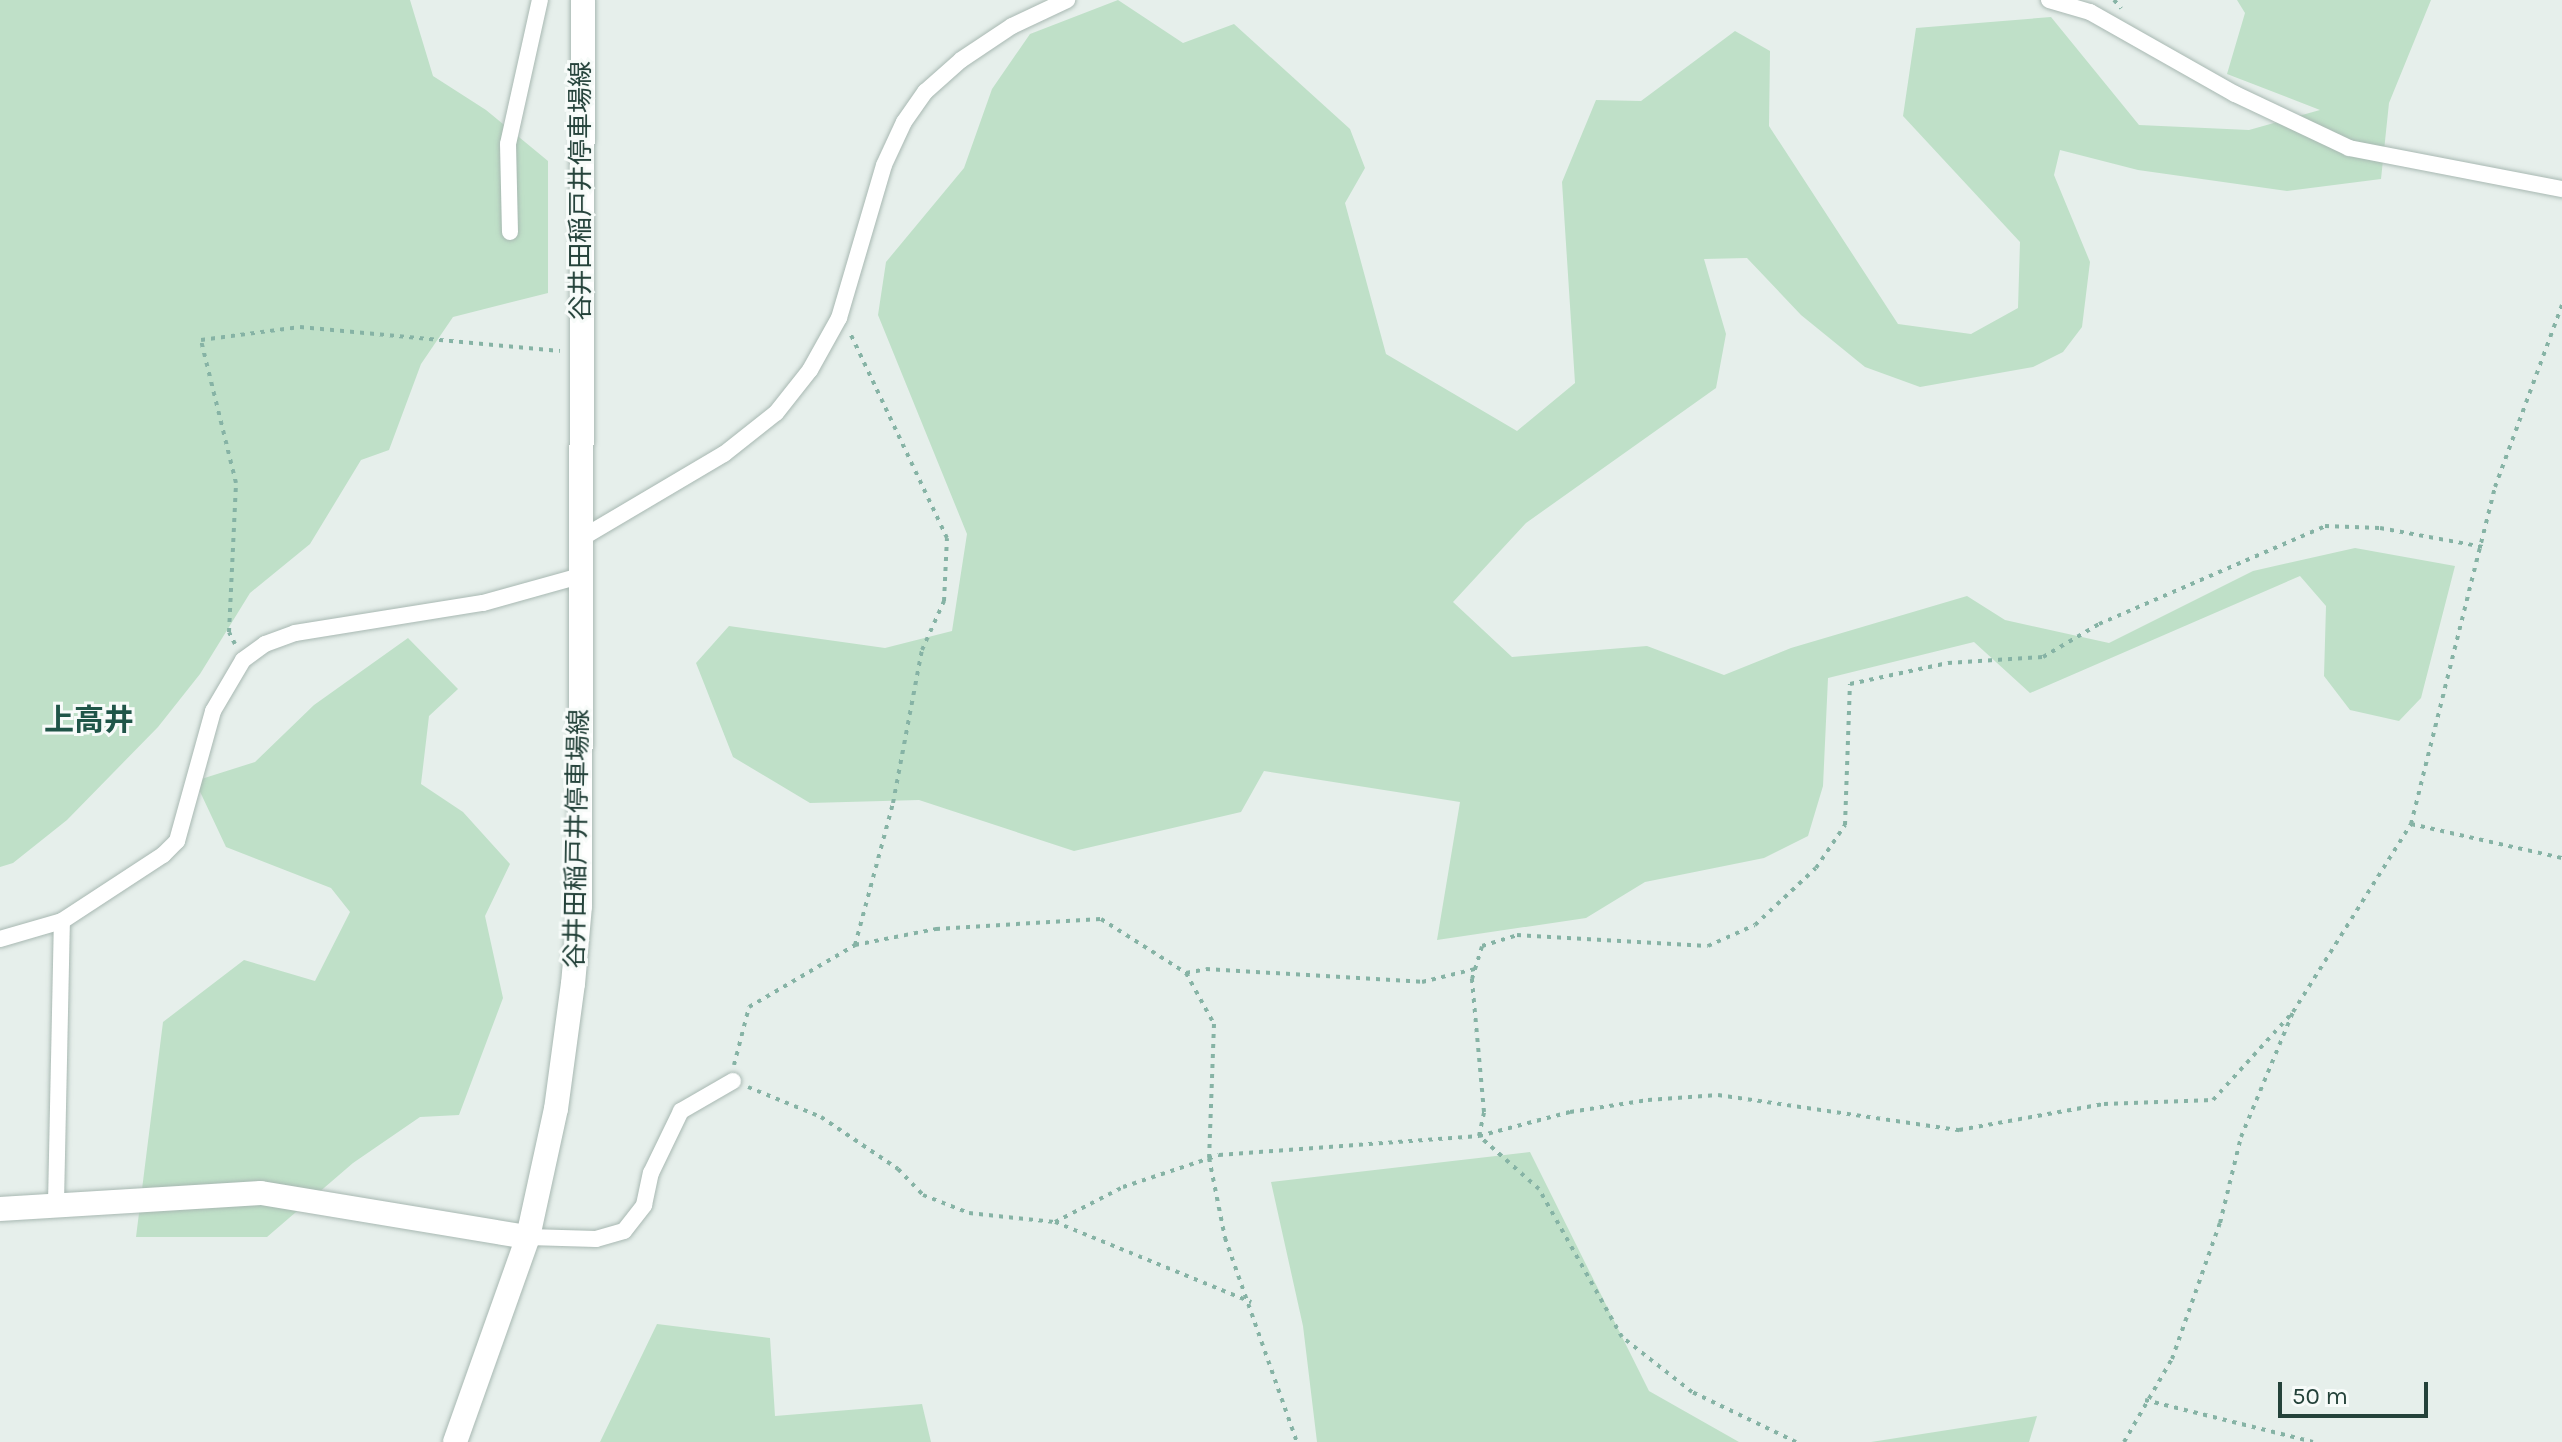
<!DOCTYPE html>
<html>
<head>
<meta charset="utf-8">
<style>
	body { margin:0 }
	#map { position:relative; width:2562px; height:1442px; overflow:hidden; background:#e6efeb; font-family:Karla,"Noto Sans JP",sans-serif }
	div>[style] { position:absolute }
	[style*='--x'] { left:calc(var(--x)*1px); top:calc(var(--y)*1px); width:calc(var(--w)*1px); rotate:calc(var(--a)*1deg) }
	.green>* { inset:0; background:#bfe0c8 }
	.path>* { height:4px; margin-top:-2px; transform-origin:0; background:repeating-linear-gradient(90deg,#86b3a5 0 4px,transparent 0 10px) }
	.roads { filter:drop-shadow(0 0 2px #a8b8b2) drop-shadow(0 0 2px #a8b8b2) }
	.minor>* { height:16px; margin:-8px; padding:0 8px; transform-origin:8px; border-radius:8px; background:#fff }
	.secondary>* { height:24px; margin:-12px; padding:0 12px; transform-origin:12px; border-radius:12px; background:#fff }
	span { translate:-50% -50%; white-space:nowrap; text-align:center; line-height:1.15; -webkit-text-stroke:6px #f7fbf9; paint-order:stroke }
	.street-label { font-size:26px; color:#24423a }
	.quarter-label { font-size:30px; color:#1f5548; font-weight:700 }
	.scale { position:absolute; left:2278px; top:1382px; width:150px; height:36px; box-sizing:border-box; border:4px solid #24423a; border-top:0; padding-left:10px; font-size:24px; line-height:28px; white-space:nowrap; color:#24423a; -webkit-text-stroke:6px #f7fbf9; paint-order:stroke }
</style>
</head>
<body>
<div id="map">
	<div class="green">
		<div style="clip-path:polygon(0 0,410px 0,433px 76px,486px 110px,548px 161px,548px 293px,453px 317px,421px 364px,389px 450px,361px 460px,310px 544px,250px 593px,200px 674px,158px 727px,67px 820px,13px 863px,0 867px)"></div>
		<div style="clip-path:polygon(1118px 0,1183px 43px,1234px 24px,1350px 129px,1365px 168px,1345px 203px,1386px 354px,1517px 431px,1575px 383px,1562px 182px,1596px 100px,1641px 101px,1735px 31px,1770px 51px,1769px 126px,1898px 324px,1971px 334px,2018px 308px,2020px 242px,1903px 116px,1916px 28px,2051px 17px,2139px 125px,2249px 130px,2320px 110px,2227px 74px,2245px 13px,2237px 0,2431px 0,2389px 103px,2381px 179px,2287px 191px,2138px 170px,2060px 150px,2054px 175px,2090px 262px,2082px 327px,2063px 352px,2033px 367px,1920px 387px,1865px 367px,1801px 315px,1747px 258px,1704px 259px,1726px 334px,1716px 388px,1526px 523px,1453px 602px,1512px 657px,1647px 646px,1724px 675px,1791px 648px,1967px 596px,2005px 620px,2109px 643px,2253px 571px,2355px 548px,2455px 566px,2421px 698px,2399px 721px,2350px 710px,2324px 676px,2326px 606px,2300px 576px,2030px 693px,1974px 642px,1828px 678px,1823px 786px,1808px 836px,1764px 858px,1645px 882px,1586px 918px,1437px 940px,1460px 802px,1264px 771px,1241px 812px,1074px 851px,919px 800px,810px 803px,733px 757px,696px 663px,729px 626px,885px 648px,952px 631px,967px 534px,878px 315px,886px 262px,964px 168px,992px 89px,1030px 34px)"></div>
		<div style="clip-path:polygon(408px 638px,458px 689px,429px 716px,421px 784px,463px 812px,510px 864px,485px 916px,503px 998px,459px 1115px,420px 1117px,353px 1163px,267px 1237px,136px 1237px,163px 1022px,244px 960px,315px 981px,350px 912px,331px 888px,226px 847px,195px 781px,255px 762px,314px 705px)"></div>
		<div style="clip-path:polygon(1530px 1152px,1649px 1391px,1739px 1442px,1317px 1442px,1303px 1326px,1271px 1182px)"></div>
		<div style="clip-path:polygon(657px 1324px,770px 1338px,775px 1416px,922px 1404px,931px 1442px,600px 1442px)"></div>
		<div style="clip-path:polygon(2037px 1416px,2029px 1442px,1871px 1442px)"></div>
	</div>
	<div class="path">
		<div style="--x:2114;--y:0;--w:11;--a:49"></div>
		<div style="--x:235;--y:644;--w:13;--a:-117"></div>
		<div style="--x:229;--y:632;--w:149;--a:-87.3"></div>
		<div style="--x:236;--y:483;--w:147;--a:-103.8"></div>
		<div style="--x:201;--y:340;--w:100;--a:-7.5"></div>
		<div style="--x:300;--y:327;--w:261;--a:5.3"></div>
		<div style="--x:2411;--y:824;--w:155;--a:12.7"></div>
		<div style="--x:855;--y:945;--w:83;--a:-11.2"></div>
		<div style="--x:936;--y:929;--w:165;--a:-3.5"></div>
		<div style="--x:1101;--y:919;--w:101;--a:32.4"></div>
		<div style="--x:1186;--y:973;--w:58;--a:61.2"></div>
		<div style="--x:1214;--y:1024;--w:134;--a:92.1"></div>
		<div style="--x:1209;--y:1158;--w:82;--a:78.7"></div>
		<div style="--x:1225;--y:1238;--w:216;--a:70.6"></div>
		<div style="--x:1186;--y:973;--w:20;--a:-11"></div>
		<div style="--x:1206;--y:969;--w:216;--a:3.4"></div>
		<div style="--x:1422;--y:982;--w:55;--a:-13.8"></div>
		<div style="--x:734;--y:1065;--w:60;--a:-75.5"></div>
		<div style="--x:749;--y:1007;--w:123;--a:-30.3"></div>
		<div style="--x:855;--y:945;--w:147;--a:-75"></div>
		<div style="--x:893;--y:803;--w:156;--a:-79.3"></div>
		<div style="--x:922;--y:650;--w:54;--a:-65.8"></div>
		<div style="--x:944;--y:601;--w:63;--a:-87.3"></div>
		<div style="--x:947;--y:538;--w:227;--a:-115.3"></div>
		<div style="--x:748;--y:1087;--w:79;--a:22.3"></div>
		<div style="--x:821;--y:1117;--w:93;--a:34"></div>
		<div style="--x:898;--y:1169;--w:36;--a:46"></div>
		<div style="--x:923;--y:1195;--w:49;--a:21.4"></div>
		<div style="--x:969;--y:1213;--w:86;--a:6"></div>
		<div style="--x:1055;--y:1222;--w:212;--a:22.2"></div>
		<div style="--x:1055;--y:1222;--w:76;--a:-27.2"></div>
		<div style="--x:1123;--y:1187;--w:101;--a:-18.4"></div>
		<div style="--x:1219;--y:1155;--w:261;--a:-4.2"></div>
		<div style="--x:1479;--y:1136;--w:94;--a:-14.8"></div>
		<div style="--x:1570;--y:1112;--w:79;--a:-8.7"></div>
		<div style="--x:1648;--y:1100;--w:70;--a:-4.1"></div>
		<div style="--x:1718;--y:1095;--w:244;--a:8.3"></div>
		<div style="--x:1959;--y:1130;--w:147;--a:-10.2"></div>
		<div style="--x:2104;--y:1104;--w:109;--a:-2.1"></div>
		<div style="--x:2213;--y:1100;--w:119;--a:-47.7"></div>
		<div style="--x:2145;--y:1400;--w:173;--a:14"></div>
		<div style="--x:1796;--y:1442;--w:115;--a:-154.3"></div>
		<div style="--x:1692;--y:1392;--w:89;--a:-141.8"></div>
		<div style="--x:1622;--y:1337;--w:170;--a:-119.3"></div>
		<div style="--x:1539;--y:1189;--w:80;--a:-138.5"></div>
		<div style="--x:1479;--y:1136;--w:25;--a:-78"></div>
		<div style="--x:1484;--y:1112;--w:134;--a:-95.2"></div>
		<div style="--x:1472;--y:979;--w:34;--a:-73"></div>
		<div style="--x:1482;--y:946;--w:37;--a:-17"></div>
		<div style="--x:1517;--y:935;--w:191;--a:3.3"></div>
		<div style="--x:1708;--y:946;--w:51;--a:-24.1"></div>
		<div style="--x:1755;--y:925;--w:83;--a:-43.1"></div>
		<div style="--x:1816;--y:868;--w:52;--a:-56"></div>
		<div style="--x:1845;--y:825;--w:141;--a:-88"></div>
		<div style="--x:1850;--y:684;--w:100;--a:-12.1"></div>
		<div style="--x:1948;--y:663;--w:95;--a:-3.6"></div>
		<div style="--x:2043;--y:657;--w:65;--a:-30.5"></div>
		<div style="--x:2099;--y:624;--w:246;--a:-23.4"></div>
		<div style="--x:2325;--y:526;--w:55;--a:2.1"></div>
		<div style="--x:2380;--y:528;--w:106;--a:10.4"></div>
		<div style="--x:2124;--y:1442;--w:96;--a:-60"></div>
		<div style="--x:2172;--y:1359;--w:144;--a:-70.6"></div>
		<div style="--x:2220;--y:1223;--w:89;--a:-76.3"></div>
		<div style="--x:2241;--y:1137;--w:135;--a:-67.4"></div>
		<div style="--x:2293;--y:1012;--w:222;--a:-57.9"></div>
		<div style="--x:2411;--y:824;--w:347;--a:-76"></div>
		<div style="--x:2495;--y:487;--w:194;--a:-69.8"></div>
	</div>
	<div class="roads">
		<div class="minor">
			<div style="--x:2049;--y:0;--w:43;--a:16.3"></div>
			<div style="--x:2090;--y:12;--w:167;--a:29.5"></div>
			<div style="--x:2235;--y:94;--w:126;--a:25.3"></div>
			<div style="--x:2349;--y:148;--w:217;--a:10.9"></div>
			<div style="--x:510;--y:232;--w:88;--a:-91.3"></div>
			<div style="--x:508;--y:144;--w:148;--a:-77.5"></div>
			<div style="--x:580;--y:539;--w:167;--a:-30.6"></div>
			<div style="--x:724;--y:454;--w:66;--a:-38.3"></div>
			<div style="--x:776;--y:413;--w:55;--a:-51.7"></div>
			<div style="--x:810;--y:370;--w:60;--a:-60.9"></div>
			<div style="--x:839;--y:318;--w:159;--a:-73.6"></div>
			<div style="--x:884;--y:165;--w:47;--a:-65.1"></div>
			<div style="--x:904;--y:122;--w:37;--a:-55"></div>
			<div style="--x:925;--y:92;--w:48;--a:-41.6"></div>
			<div style="--x:961;--y:60;--w:61;--a:-33.7"></div>
			<div style="--x:1012;--y:26;--w:61;--a:-25.3"></div>
			<div style="--x:0;--y:939;--w:65;--a:-16.2"></div>
			<div style="--x:62;--y:921;--w:121;--a:-33.2"></div>
			<div style="--x:163;--y:855;--w:20;--a:-45"></div>
			<div style="--x:177;--y:841;--w:135;--a:-74.5"></div>
			<div style="--x:213;--y:711;--w:59;--a:-59.5"></div>
			<div style="--x:243;--y:660;--w:27;--a:-36"></div>
			<div style="--x:265;--y:644;--w:32;--a:-20"></div>
			<div style="--x:295;--y:633;--w:190;--a:-9.1"></div>
			<div style="--x:483;--y:603;--w:101;--a:-15.6"></div>
			<div style="--x:56;--y:1203;--w:282;--a:-88.8"></div>
			<div style="--x:528;--y:1237;--w:68;--a:1.7"></div>
			<div style="--x:596;--y:1239;--w:29;--a:-16"></div>
			<div style="--x:624;--y:1231;--w:33;--a:-52"></div>
			<div style="--x:644;--y:1205;--w:33;--a:-78"></div>
			<div style="--x:651;--y:1173;--w:69;--a:-64.2"></div>
			<div style="--x:681;--y:1111;--w:60;--a:-30"></div>
		</div>
		<div class="secondary">
			<div style="--x:0;--y:1209;--w:261;--a:-3.5"></div>
			<div style="--x:261;--y:1193;--w:271;--a:9.4"></div>
			<div style="--x:455;--y:1442;--w:218;--a:-70.4"></div>
			<div style="--x:528;--y:1237;--w:131;--a:-77.7"></div>
			<div style="--x:556;--y:1109;--w:126;--a:-82.3"></div>
			<div style="--x:573;--y:984;--w:78;--a:-84.9"></div>
			<div style="--x:580;--y:906;--w:906;--a:-89.81"></div>
		</div>
	</div>
	<div class="street-label">
		<span style="left:581px;top:191px;rotate:-90deg">谷井田稲戸井停車場線</span>
		<span style="left:577px;top:839px;rotate:-89deg">谷井田稲戸井停車場線</span>
	</div>
	<div class="quarter-label">
		<span style="left:89px;top:720px">上高井</span>
	</div>
	<div class="scale">50 m</div>
</div>
</body>
</html>
